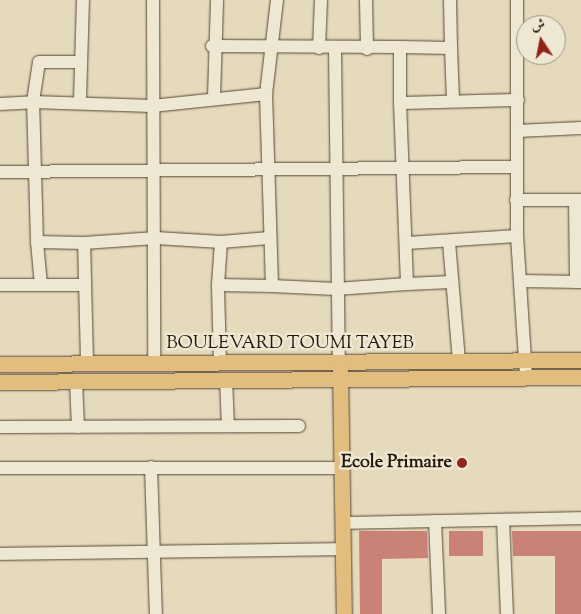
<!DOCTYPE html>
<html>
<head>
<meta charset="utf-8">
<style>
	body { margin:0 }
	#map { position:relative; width:581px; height:614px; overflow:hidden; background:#e5dabb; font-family:"Sorts Mill Goudy",Amiri,serif }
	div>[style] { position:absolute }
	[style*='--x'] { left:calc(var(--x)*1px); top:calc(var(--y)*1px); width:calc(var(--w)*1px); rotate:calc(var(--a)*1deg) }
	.building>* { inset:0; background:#ca8276; transform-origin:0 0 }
	.roads { filter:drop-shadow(0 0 1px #564838) drop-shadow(0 0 1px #564838) }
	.minor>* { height:12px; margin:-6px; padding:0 6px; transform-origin:6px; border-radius:6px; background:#eee7d3 }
	.major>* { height:15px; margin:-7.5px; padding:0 7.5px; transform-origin:7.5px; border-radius:7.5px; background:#e2bd7e }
	.dots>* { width:14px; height:14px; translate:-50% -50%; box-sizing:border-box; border:2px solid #eee7d3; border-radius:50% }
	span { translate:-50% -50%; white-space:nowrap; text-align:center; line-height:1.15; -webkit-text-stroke:5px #eee7d3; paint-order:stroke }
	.street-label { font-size:18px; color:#26170d }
	.poi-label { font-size:18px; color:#26170d; font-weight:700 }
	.right { translate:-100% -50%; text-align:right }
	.north { position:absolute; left:516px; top:15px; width:50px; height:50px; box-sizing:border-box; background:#eee7d3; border:1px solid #9e9484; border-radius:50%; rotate:349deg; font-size:14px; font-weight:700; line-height:20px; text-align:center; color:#26170d }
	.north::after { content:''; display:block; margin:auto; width:18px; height:22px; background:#8f2418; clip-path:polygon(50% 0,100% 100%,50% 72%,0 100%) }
</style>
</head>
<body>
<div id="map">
	<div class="building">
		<div style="clip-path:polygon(359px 531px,427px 531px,428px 558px,382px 559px,382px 614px,360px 614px)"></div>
		<div style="left:483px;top:531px;width:25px;height:34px;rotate:90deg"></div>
		<div style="clip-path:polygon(512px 531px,581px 531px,581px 614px,555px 614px,555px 556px,513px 556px)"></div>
	</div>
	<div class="roads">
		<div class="minor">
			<div style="--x:153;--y:0;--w:363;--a:89.8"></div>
			<div style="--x:366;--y:0;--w:49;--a:88.8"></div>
			<div style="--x:450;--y:0;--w:48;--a:88.8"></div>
			<div style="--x:517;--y:0;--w:236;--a:90"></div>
			<div style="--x:517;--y:236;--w:141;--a:86.3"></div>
			<div style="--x:212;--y:46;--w:188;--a:0.3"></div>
			<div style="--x:319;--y:48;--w:48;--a:-87.6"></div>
			<div style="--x:335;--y:49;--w:313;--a:89.3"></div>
			<div style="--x:266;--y:94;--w:95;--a:-83.3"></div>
			<div style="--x:214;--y:97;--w:97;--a:-88.2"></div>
			<div style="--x:80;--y:100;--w:100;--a:-88.3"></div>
			<div style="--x:400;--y:103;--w:56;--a:-90"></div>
			<div style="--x:400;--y:47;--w:51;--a:1.1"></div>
			<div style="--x:451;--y:48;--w:51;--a:87.8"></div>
			<div style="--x:0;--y:104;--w:33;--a:-3"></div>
			<div style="--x:33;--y:102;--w:40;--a:-81.5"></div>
			<div style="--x:39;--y:62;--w:40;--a:0"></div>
			<div style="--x:517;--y:131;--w:64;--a:-2.7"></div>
			<div style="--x:0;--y:172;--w:516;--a:-0.56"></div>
			<div style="--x:516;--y:200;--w:65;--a:0"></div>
			<div style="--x:575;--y:200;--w:82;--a:89.3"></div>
			<div style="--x:37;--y:242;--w:43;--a:84.7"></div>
			<div style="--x:221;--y:242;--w:48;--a:-4.8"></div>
			<div style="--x:449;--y:242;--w:120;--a:85.2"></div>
			<div style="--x:84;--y:243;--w:47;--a:-178.8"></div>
			<div style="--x:37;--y:242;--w:140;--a:-91.6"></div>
			<div style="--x:33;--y:102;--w:119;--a:1.9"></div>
			<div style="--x:152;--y:106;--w:115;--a:-6"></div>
			<div style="--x:266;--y:94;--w:192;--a:88.2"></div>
			<div style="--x:272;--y:286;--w:64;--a:2.7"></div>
			<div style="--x:336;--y:289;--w:71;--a:-4"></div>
			<div style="--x:407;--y:284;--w:181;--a:-92.2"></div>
			<div style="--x:400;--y:103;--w:118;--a:-1.5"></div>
			<div style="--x:407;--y:243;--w:110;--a:-3.6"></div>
			<div style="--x:521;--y:281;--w:60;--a:1"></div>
			<div style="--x:407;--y:284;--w:44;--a:-2.6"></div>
			<div style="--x:0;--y:285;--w:85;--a:0"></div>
			<div style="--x:87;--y:362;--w:119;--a:-91.4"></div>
			<div style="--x:84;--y:243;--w:72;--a:-4"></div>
			<div style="--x:156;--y:238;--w:65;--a:3.5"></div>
			<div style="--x:221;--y:242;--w:43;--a:94"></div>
			<div style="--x:220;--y:363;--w:78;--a:-91.5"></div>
			<div style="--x:218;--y:285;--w:54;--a:1.1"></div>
			<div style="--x:226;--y:379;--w:47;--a:87.6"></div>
			<div style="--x:76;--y:381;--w:46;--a:87.5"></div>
			<div style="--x:0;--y:427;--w:299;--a:-0.2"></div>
			<div style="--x:151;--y:467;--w:147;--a:88.1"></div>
			<div style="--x:0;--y:468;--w:342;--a:0"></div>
			<div style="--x:503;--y:520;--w:94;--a:87.6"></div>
			<div style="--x:435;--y:521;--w:93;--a:87.5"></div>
			<div style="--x:343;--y:523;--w:238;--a:-1.2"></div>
			<div style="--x:0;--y:554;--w:344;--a:-0.8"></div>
		</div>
		<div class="major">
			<div style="--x:0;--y:364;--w:581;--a:-0.39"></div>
			<div style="--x:340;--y:369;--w:245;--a:89.1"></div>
			<div style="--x:0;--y:382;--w:581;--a:-0.49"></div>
		</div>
	</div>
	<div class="dots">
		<div style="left:462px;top:463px;background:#8f2418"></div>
	</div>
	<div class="street-label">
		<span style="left:290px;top:344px">BOULEVARD TOUMI TAYEB</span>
	</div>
	<div class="poi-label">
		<span class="right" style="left:452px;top:463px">Ecole Primaire</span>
	</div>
	<div class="north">ش</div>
</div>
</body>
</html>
